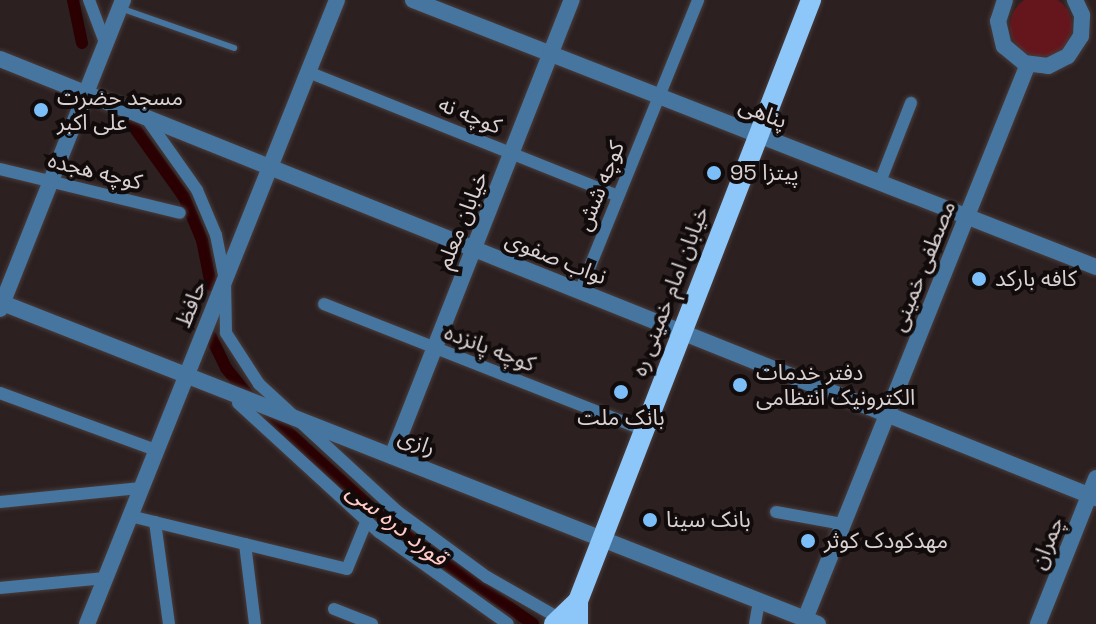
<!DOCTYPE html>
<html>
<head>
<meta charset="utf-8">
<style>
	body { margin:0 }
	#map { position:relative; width:1096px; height:624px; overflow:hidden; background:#2c2020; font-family:"Space Grotesk","Noto Sans Arabic",sans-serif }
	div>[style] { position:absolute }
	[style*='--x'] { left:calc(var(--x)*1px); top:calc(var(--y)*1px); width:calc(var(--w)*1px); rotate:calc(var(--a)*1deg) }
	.green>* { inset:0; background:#65161c }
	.round { border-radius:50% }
	.canal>* { height:12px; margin:-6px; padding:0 6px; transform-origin:6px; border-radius:6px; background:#2a0003 }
	.roads { filter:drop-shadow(0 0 2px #483c3c) drop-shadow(0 0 2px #483c3c) }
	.service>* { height:6px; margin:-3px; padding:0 3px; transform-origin:3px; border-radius:3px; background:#46769f }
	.minor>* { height:12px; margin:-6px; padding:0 6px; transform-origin:6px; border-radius:6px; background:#46769f }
	.tertiary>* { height:16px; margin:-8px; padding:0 8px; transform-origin:8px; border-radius:8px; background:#46769f }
	.primary>* { height:20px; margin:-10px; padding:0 10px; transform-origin:10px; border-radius:10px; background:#8dc7f9 }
	.dots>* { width:22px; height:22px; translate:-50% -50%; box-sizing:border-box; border:4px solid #110b0b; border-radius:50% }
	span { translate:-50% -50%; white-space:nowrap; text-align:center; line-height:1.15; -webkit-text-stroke:8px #110b0b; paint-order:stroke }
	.poi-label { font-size:22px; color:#dad2d2 }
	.left { translate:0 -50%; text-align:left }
	.street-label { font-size:22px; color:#dad2d2 }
	.water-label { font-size:24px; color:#ffcac7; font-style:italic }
</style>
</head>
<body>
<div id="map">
	<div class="green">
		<div class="round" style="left:1010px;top:-5px;width:62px;height:62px"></div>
	</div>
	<div class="canal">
		<div style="--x:73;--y:0;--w:44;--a:78.2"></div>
		<div style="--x:131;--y:123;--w:91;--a:54.4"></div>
		<div style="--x:184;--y:197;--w:47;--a:67.3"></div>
		<div style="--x:202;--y:240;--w:46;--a:78.7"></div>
		<div style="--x:211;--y:337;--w:34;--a:64"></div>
		<div style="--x:226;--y:368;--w:35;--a:51"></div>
		<div style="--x:268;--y:414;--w:161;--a:42.2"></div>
		<div style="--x:387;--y:522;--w:178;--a:34.9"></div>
	</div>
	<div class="roads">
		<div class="service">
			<div style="--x:120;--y:8;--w:121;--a:19.3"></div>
		</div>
		<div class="minor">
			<div style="--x:89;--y:0;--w:48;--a:69.3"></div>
			<div style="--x:308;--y:72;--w:334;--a:21.8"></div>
			<div style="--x:147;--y:119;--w:87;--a:54.8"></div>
			<div style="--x:197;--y:190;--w:49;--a:67.1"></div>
			<div style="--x:216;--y:235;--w:46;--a:78.7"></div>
			<div style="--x:225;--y:280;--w:53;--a:88.9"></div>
			<div style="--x:226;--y:333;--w:61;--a:57.1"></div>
			<div style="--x:259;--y:384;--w:188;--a:42.6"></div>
			<div style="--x:397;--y:511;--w:112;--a:36.3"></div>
			<div style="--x:487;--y:577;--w:86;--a:29.8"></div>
			<div style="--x:0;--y:169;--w:185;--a:13.7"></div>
			<div style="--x:880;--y:182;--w:85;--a:-68.6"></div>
			<div style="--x:580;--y:291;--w:314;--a:-67.9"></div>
			<div style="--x:324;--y:304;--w:342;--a:21.5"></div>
			<div style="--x:0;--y:393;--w:166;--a:20.1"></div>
			<div style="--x:238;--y:403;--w:191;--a:42.5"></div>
			<div style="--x:379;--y:532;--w:158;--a:35.5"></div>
			<div style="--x:0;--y:502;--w:142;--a:-5.7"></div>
			<div style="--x:776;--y:512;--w:68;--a:10.2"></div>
			<div style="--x:130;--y:516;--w:223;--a:13.7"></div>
			<div style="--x:347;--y:569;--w:53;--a:-67.8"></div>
			<div style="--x:155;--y:522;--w:103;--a:82.2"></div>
			<div style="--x:245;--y:544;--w:81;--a:82.9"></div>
			<div style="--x:0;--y:588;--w:105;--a:-5.4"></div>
			<div style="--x:334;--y:609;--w:41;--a:21.5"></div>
			<div style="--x:755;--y:624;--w:23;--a:-80"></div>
		</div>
		<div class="tertiary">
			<div style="--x:413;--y:0;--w:733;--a:21.35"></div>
			<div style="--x:1005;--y:0;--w:22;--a:108"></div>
			<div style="--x:998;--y:21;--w:26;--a:77"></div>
			<div style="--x:1004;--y:46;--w:26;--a:40"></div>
			<div style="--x:1024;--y:63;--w:24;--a:7"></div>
			<div style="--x:1048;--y:66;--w:22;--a:-27"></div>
			<div style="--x:1068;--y:56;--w:24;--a:-57"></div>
			<div style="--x:1081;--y:36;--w:21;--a:-87"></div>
			<div style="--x:1082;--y:15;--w:17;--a:-115"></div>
			<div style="--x:0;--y:59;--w:1181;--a:21.83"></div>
			<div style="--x:0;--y:302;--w:879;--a:21.49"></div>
			<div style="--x:0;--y:309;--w:333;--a:-68.3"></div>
			<div style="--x:392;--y:456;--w:490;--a:-68.5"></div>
			<div style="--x:805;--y:619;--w:598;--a:-68.11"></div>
			<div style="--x:87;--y:624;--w:672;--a:-68.17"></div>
			<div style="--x:1038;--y:624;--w:157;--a:-68.3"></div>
		</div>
		<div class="primary">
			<div style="--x:554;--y:624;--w:33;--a:-44"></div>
			<div style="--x:578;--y:624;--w:23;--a:-90"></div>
			<div style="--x:578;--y:601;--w:645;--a:-68.81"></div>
		</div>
	</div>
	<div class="dots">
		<div style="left:41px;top:110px;background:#7bbef8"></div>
		<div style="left:714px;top:173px;background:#7bbef8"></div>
		<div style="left:979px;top:279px;background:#7bbef8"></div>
		<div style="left:740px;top:385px;background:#7bbef8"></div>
		<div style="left:621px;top:392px;background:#7bbef8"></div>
		<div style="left:650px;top:520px;background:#7bbef8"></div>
		<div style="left:808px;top:541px;background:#7bbef8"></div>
	</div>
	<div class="poi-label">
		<span class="left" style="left:57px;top:110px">مسجد حضرت<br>علی اکبر</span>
		<span class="left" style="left:730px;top:173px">پیتزا 95</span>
		<span class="left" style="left:995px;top:279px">کافه بارکد</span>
		<span class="left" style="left:756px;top:385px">دفتر خدمات<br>الکترونیک انتظامی</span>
		<span style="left:621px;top:418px">بانک ملت</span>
		<span class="left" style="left:666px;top:520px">بانک سینا</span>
		<span class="left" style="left:824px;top:541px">مهدکودک کوثر</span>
	</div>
	<div class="street-label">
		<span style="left:763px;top:113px;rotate:21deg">پناهی</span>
		<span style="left:470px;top:115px;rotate:22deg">کوچه نه</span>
		<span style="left:95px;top:171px;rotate:14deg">کوچه هجده</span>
		<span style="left:600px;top:186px;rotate:-68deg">کوچه شش</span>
		<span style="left:462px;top:220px;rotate:-68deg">خیابان معلم</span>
		<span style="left:556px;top:258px;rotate:22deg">نواب صفوی</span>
		<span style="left:923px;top:266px;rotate:-68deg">مصطفی خمینی</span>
		<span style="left:670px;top:291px;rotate:-69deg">خیابان امام خمینی ره</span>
		<span style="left:191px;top:304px;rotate:-68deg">حافظ</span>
		<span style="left:490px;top:348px;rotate:21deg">کوچه پانزده</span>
		<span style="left:417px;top:442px;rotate:21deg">رازی</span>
		<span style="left:1047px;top:543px;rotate:-68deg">چمران</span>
	</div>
	<div class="water-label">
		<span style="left:397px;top:524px;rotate:38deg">قورد دره سی</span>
	</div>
</div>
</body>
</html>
